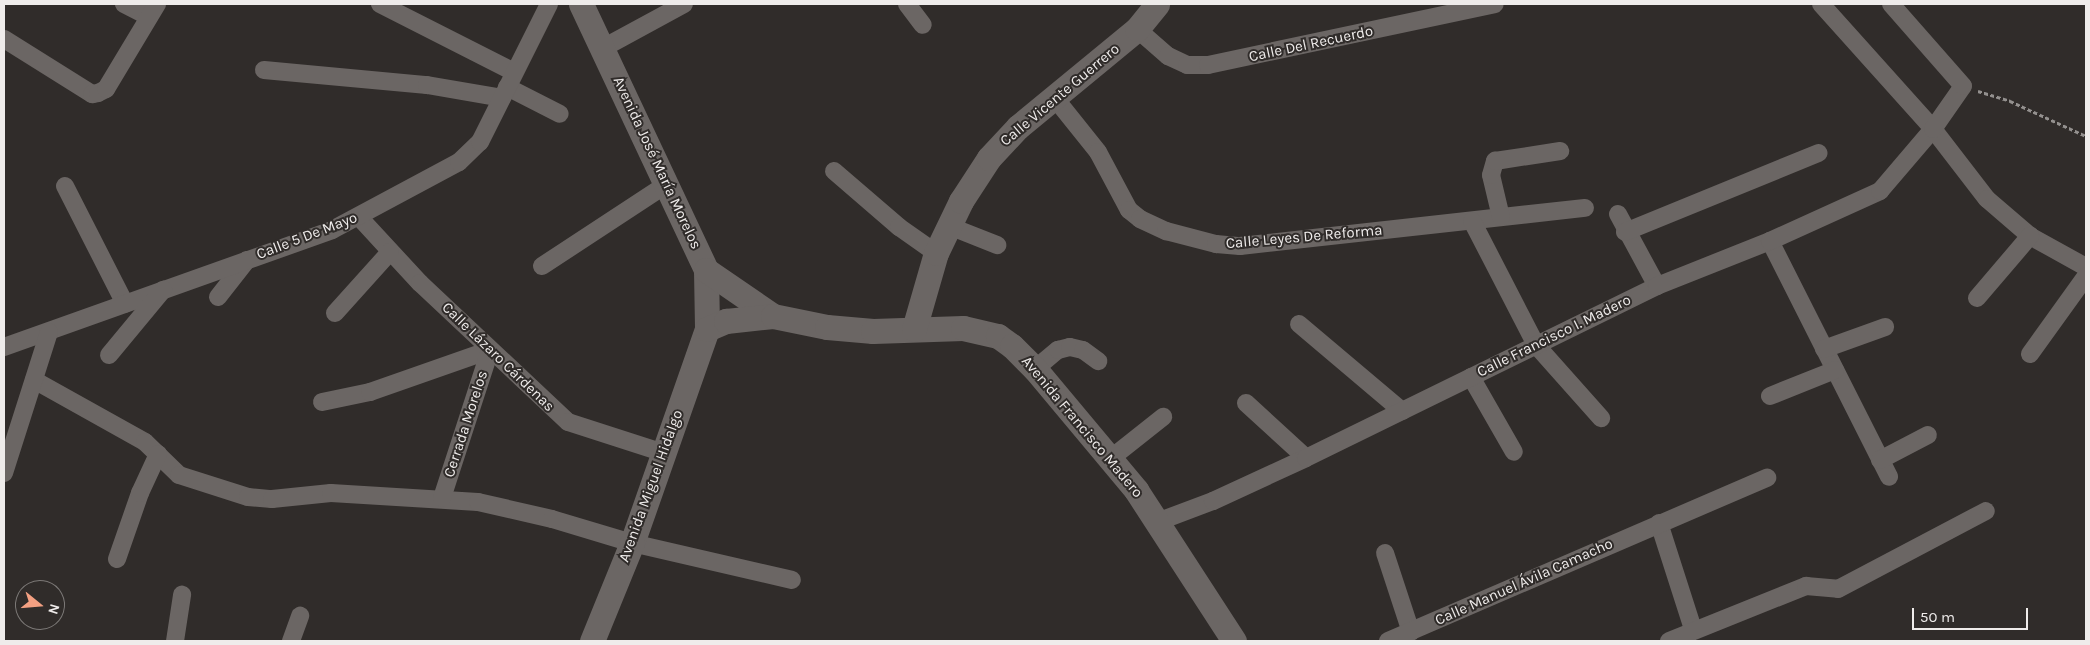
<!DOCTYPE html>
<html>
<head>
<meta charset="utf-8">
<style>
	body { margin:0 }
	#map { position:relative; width:2090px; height:645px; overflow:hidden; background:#302c2a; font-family:Karla,sans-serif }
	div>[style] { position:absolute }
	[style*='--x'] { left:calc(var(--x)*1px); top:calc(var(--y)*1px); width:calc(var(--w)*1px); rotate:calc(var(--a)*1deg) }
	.path>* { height:2.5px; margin-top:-1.25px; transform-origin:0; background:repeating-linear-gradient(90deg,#93908e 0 4px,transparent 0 6.5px) }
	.street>* { height:18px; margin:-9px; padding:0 9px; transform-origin:9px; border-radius:9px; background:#6b6664 }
	.secondary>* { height:25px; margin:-12.5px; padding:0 12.5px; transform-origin:12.5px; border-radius:12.5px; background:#6b6664 }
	span { translate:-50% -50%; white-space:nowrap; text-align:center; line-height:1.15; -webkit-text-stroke:4px #302c2a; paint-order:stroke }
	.street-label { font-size:15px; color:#efeceb }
	.frame { position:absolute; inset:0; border:5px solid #efeceb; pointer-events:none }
	.north { position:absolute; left:15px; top:580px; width:50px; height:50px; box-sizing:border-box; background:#302c2a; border:1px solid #7c7977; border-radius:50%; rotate:107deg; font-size:14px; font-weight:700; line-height:20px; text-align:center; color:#efeceb }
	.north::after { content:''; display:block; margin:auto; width:18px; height:22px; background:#f3a082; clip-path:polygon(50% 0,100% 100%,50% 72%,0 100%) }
	.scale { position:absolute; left:1912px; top:608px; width:116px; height:22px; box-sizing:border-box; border:2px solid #efeceb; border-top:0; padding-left:6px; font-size:15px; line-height:18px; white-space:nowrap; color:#efeceb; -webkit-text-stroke:4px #302c2a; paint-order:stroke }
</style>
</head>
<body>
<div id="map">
	<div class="path">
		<div style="--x:1978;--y:91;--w:34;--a:17"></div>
		<div style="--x:2010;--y:101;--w:84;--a:24.7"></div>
	</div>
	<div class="street">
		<div style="--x:124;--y:4;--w:28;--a:27"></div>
		<div style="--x:380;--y:4;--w:150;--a:26.9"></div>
		<div style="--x:907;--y:4;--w:26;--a:53"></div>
		<div style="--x:1821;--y:4;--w:168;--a:48.1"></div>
		<div style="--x:1933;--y:129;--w:88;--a:52.4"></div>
		<div style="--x:1987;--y:199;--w:57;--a:40.7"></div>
		<div style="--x:2030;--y:236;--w:64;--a:29"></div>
		<div style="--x:1137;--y:29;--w:41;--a:41.1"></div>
		<div style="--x:1168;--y:56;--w:21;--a:25"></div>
		<div style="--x:1187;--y:65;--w:21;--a:0"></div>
		<div style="--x:1208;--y:65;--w:293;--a:-12"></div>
		<div style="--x:4;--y:39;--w:104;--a:32"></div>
		<div style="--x:92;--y:94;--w:6;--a:-9"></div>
		<div style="--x:98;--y:93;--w:9;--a:-27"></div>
		<div style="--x:106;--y:89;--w:99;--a:-59"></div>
		<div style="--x:603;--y:48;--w:92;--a:-28.5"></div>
		<div style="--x:264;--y:70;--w:164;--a:5.3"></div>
		<div style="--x:427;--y:85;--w:76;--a:9.8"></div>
		<div style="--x:507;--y:87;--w:59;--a:27"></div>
		<div style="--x:1054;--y:97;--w:70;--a:51.3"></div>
		<div style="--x:1098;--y:152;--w:66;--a:61.9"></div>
		<div style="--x:1129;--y:210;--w:14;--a:39"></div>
		<div style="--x:1140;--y:219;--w:29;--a:25"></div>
		<div style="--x:1166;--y:231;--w:52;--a:14.6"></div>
		<div style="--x:1216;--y:244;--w:24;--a:5"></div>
		<div style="--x:1240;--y:246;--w:347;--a:-6.3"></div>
		<div style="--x:834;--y:171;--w:86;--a:40.7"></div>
		<div style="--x:899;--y:227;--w:45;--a:35.1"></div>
		<div style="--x:65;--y:186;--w:132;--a:63"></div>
		<div style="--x:1618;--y:214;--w:82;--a:61.6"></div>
		<div style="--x:359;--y:217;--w:90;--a:47.3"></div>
		<div style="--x:420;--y:283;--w:203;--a:43.2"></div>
		<div style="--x:568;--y:422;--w:101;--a:17.9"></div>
		<div style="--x:1501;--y:217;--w:43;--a:-103.4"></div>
		<div style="--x:1491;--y:175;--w:15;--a:-74"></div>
		<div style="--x:1495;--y:161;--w:66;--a:-8.7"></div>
		<div style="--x:1472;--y:221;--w:140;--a:62.7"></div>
		<div style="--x:1536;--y:345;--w:98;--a:48.3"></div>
		<div style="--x:949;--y:226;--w:52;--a:21.6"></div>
		<div style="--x:1625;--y:232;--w:209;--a:-22.2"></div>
		<div style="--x:1770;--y:241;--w:264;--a:63.2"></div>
		<div style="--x:542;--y:266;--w:149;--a:-33.3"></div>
		<div style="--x:218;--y:297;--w:47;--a:-51.9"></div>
		<div style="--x:1977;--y:298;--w:82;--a:-49.5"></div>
		<div style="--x:335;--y:313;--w:82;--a:-48"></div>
		<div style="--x:1299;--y:324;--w:135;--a:40.2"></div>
		<div style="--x:4;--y:347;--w:348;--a:-19.6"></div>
		<div style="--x:332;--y:230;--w:144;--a:-28.2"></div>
		<div style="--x:459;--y:162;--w:29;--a:-44"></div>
		<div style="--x:480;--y:142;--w:154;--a:-63.4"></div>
		<div style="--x:1824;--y:349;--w:65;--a:-19.8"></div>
		<div style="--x:2030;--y:354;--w:96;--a:-54.3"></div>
		<div style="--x:109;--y:355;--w:85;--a:-50.3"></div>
		<div style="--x:1035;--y:369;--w:30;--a:-40"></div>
		<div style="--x:1058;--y:350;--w:12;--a:-14"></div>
		<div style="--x:1070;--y:347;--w:13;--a:13"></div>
		<div style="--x:1083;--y:350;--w:19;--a:36"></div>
		<div style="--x:1471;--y:377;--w:86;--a:60.2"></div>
		<div style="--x:34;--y:380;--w:127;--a:29.2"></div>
		<div style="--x:145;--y:442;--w:47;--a:44.1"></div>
		<div style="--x:179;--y:475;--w:72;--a:17.7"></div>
		<div style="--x:248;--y:497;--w:24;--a:5"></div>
		<div style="--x:272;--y:499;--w:59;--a:-5.8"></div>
		<div style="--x:331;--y:493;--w:147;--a:3.5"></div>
		<div style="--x:478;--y:502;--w:76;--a:12.9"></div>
		<div style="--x:552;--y:519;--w:84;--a:16.7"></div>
		<div style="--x:632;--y:543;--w:164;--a:13"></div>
		<div style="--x:1770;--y:396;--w:70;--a:-21.8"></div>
		<div style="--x:322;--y:402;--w:49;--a:-11.8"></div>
		<div style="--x:370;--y:392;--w:127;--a:-19.3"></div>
		<div style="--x:1246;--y:403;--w:81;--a:42.5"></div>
		<div style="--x:1110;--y:459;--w:68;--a:-38.4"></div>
		<div style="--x:1880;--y:460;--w:54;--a:-27.5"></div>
		<div style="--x:4;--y:473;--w:148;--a:-72.3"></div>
		<div style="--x:442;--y:498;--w:156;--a:-72"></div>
		<div style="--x:1157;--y:522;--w:60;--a:-20.6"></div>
		<div style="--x:1213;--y:501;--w:102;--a:-24.8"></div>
		<div style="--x:1306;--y:458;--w:391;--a:-26.1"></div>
		<div style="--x:1657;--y:286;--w:122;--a:-21.7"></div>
		<div style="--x:1770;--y:241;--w:121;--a:-24.4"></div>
		<div style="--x:1880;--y:191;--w:82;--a:-49.5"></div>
		<div style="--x:1933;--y:129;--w:52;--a:-55.1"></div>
		<div style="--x:1963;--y:86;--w:109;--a:-131.3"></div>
		<div style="--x:1659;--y:523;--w:111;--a:72.2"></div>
		<div style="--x:1385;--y:553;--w:83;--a:71.8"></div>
		<div style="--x:117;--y:559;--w:70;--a:-70.8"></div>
		<div style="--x:140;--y:493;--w:43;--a:-65.2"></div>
		<div style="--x:175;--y:641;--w:47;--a:-81.3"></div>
		<div style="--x:291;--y:641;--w:27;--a:-70"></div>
		<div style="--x:1388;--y:641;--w:413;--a:-23.3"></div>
		<div style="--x:1669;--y:641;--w:148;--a:-21.9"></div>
		<div style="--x:1806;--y:586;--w:32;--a:5"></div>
		<div style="--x:1838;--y:589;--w:167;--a:-27.8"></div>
	</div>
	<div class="secondary">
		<div style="--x:581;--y:4;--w:294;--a:64.8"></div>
		<div style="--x:706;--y:270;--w:59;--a:89"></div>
		<div style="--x:707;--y:329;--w:227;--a:109.3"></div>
		<div style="--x:632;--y:543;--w:106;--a:112.2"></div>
		<div style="--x:706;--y:270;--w:81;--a:34.5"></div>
		<div style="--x:707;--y:329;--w:21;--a:-23"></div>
		<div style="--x:726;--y:321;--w:47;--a:-6.1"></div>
		<div style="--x:773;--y:316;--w:55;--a:11.5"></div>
		<div style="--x:827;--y:327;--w:46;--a:5"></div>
		<div style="--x:873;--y:331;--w:90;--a:-1.9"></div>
		<div style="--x:963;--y:328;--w:36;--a:13"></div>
		<div style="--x:998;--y:336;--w:17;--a:36"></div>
		<div style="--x:1012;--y:346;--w:33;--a:45"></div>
		<div style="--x:1035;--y:369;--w:158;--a:50.1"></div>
		<div style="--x:1136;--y:490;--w:180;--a:57"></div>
		<div style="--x:914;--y:329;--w:79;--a:-73.9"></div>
		<div style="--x:936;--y:253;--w:58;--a:-64.3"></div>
		<div style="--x:961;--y:201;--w:51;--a:-56.9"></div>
		<div style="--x:989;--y:158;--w:42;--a:-46.9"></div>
		<div style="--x:1018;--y:127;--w:154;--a:-39.5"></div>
		<div style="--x:1137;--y:29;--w:32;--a:-51"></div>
	</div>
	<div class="street-label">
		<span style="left:1311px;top:44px;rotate:-12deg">Calle Del Recuerdo</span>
		<span style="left:1060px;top:95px;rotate:-40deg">Calle Vicente Guerrero</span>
		<span style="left:657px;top:163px;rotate:65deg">Avenida José María Morelos</span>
		<span style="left:307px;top:236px;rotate:-21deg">Calle 5 De Mayo</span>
		<span style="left:1304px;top:237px;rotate:-5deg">Calle Leyes De Reforma</span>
		<span style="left:1554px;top:336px;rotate:-26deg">Calle Francisco I. Madero</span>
		<span style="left:498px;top:357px;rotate:44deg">Calle Lázaro Cárdenas</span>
		<span style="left:466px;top:424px;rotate:-72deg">Cerrada Morelos</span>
		<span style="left:1082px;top:427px;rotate:50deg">Avenida Francisco Madero</span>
		<span style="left:651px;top:486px;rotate:-70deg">Avenida Miguel Hidalgo</span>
		<span style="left:1524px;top:582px;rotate:-24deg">Calle Manuel Ávila Camacho</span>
	</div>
	<div class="frame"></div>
	<div class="north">N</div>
	<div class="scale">50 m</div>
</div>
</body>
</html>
